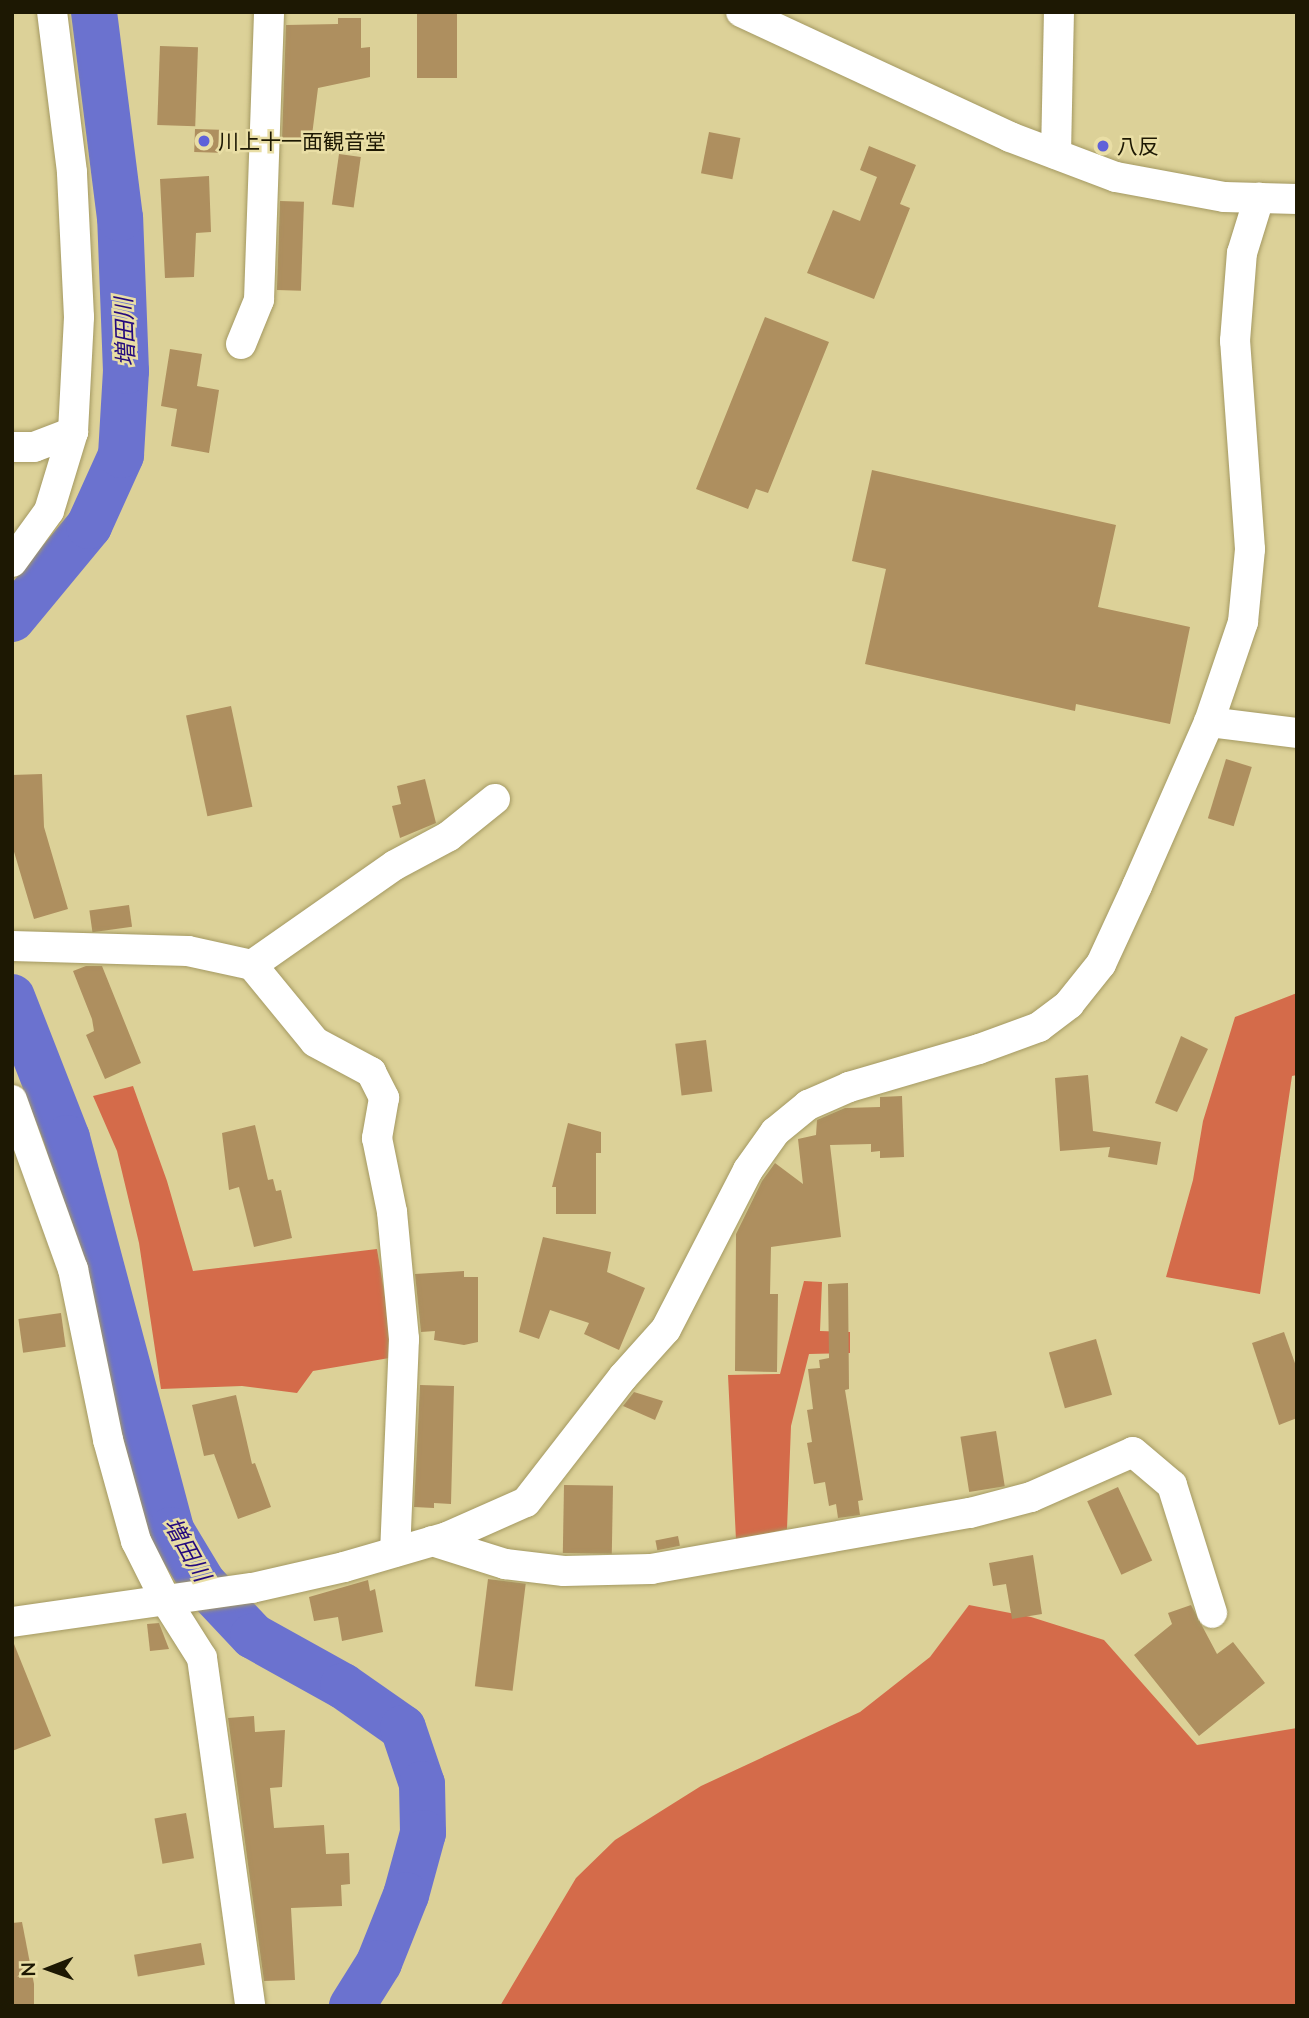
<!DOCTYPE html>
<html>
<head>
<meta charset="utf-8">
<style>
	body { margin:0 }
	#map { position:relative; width:1309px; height:2018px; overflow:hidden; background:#dcd198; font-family:Lato,"Noto Sans JP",sans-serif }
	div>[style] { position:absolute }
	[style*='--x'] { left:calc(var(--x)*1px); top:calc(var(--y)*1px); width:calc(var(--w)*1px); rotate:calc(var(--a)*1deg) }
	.forest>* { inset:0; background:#d46b4a }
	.river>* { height:46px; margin:-23px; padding:0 23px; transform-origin:23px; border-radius:23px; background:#6b72cf }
	.building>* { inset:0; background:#ae8f5f; transform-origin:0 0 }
	.roads { filter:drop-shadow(0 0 2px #a49962) drop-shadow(0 0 2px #a49962) }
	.minor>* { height:30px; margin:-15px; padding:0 15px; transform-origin:15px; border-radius:15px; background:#fff }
	.dots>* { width:19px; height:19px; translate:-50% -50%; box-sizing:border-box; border:4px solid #e9dea5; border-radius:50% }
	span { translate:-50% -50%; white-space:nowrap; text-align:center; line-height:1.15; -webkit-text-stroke:5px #e9dea5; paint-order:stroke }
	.poi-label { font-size:21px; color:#1d1803 }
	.left { translate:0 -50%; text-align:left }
	.water-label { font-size:23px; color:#240a7e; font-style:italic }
	.frame { position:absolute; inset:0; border:14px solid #1d1803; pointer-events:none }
	.north { position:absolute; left:14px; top:1934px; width:70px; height:70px; -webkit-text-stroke:5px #e9dea5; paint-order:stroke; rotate:269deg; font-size:19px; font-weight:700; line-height:28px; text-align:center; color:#1d1803 }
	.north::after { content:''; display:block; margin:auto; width:24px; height:32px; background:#1d1803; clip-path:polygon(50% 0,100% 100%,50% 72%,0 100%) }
</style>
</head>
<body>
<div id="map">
	<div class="forest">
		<div style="clip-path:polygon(1297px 993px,1297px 1075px,1292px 1076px,1260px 1294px,1166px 1277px,1193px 1180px,1203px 1121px,1235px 1017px)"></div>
		<div style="clip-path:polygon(133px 1086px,167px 1181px,193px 1271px,377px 1249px,395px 1357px,313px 1371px,297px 1393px,242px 1386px,161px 1389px,139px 1243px,117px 1151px,93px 1096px)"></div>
		<div style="clip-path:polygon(804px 1281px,822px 1282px,820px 1331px,850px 1332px,850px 1353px,809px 1354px,791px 1426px,787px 1529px,736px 1540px,728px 1375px,780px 1374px)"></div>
		<div style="clip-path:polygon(969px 1605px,1031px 1617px,1104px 1640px,1197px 1745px,1297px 1728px,1297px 2006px,500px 2006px,576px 1878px,615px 1840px,701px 1786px,860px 1712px,930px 1657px)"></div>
	</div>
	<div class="river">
		<div style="--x:12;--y:619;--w:121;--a:-50.4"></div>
		<div style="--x:89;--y:526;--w:78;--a:-65.7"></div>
		<div style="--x:121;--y:455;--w:84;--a:-86.6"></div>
		<div style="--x:126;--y:371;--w:153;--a:-92.2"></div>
		<div style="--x:120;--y:218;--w:208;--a:-97.2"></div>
		<div style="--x:12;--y:997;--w:151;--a:68.7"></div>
		<div style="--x:67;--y:1138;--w:406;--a:75.1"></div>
		<div style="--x:171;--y:1530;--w:62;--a:58.9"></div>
		<div style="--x:203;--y:1583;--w:73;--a:46.7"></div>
		<div style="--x:253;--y:1636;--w:103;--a:29.1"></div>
		<div style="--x:343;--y:1686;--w:73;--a:35"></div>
		<div style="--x:403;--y:1728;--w:59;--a:71.3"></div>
		<div style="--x:422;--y:1784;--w:49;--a:88.8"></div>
		<div style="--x:423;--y:1833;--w:64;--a:105.3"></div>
		<div style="--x:406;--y:1895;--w:73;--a:111.7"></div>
		<div style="--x:379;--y:1963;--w:51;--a:122.1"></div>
	</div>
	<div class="building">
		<div style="left:417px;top:12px;width:40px;height:66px"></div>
		<div style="clip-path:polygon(338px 18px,361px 18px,361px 48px,370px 47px,370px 77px,318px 88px,311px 143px,282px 139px,286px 25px,338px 24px)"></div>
		<div style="left:160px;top:46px;width:38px;height:79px;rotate:2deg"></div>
		<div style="left:195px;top:129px;width:24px;height:23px;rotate:2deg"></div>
		<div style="left:709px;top:132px;width:32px;height:42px;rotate:11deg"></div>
		<div style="clip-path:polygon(869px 146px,916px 165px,900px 204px,910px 208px,874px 299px,807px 273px,833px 210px,860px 221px,877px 177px,860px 170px)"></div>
		<div style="left:339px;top:154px;width:22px;height:51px;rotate:8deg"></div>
		<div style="clip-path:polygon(209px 176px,211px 232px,196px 233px,194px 277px,165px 278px,160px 179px)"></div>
		<div style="left:280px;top:201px;width:24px;height:89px;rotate:2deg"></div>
		<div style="clip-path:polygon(765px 317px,829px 342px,768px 493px,756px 489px,748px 509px,696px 489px)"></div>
		<div style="clip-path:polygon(170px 349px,202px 354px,197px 386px,219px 390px,209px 453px,171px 446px,177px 409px,161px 406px)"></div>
		<div style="clip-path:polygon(872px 470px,1116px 525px,1098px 607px,1190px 627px,1170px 724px,1076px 704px,1075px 711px,865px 664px,886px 569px,852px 561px)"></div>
		<div style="left:231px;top:706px;width:103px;height:46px;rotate:78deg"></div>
		<div style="left:1226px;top:759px;width:27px;height:62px;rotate:17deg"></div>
		<div style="clip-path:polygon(42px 774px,44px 827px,68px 909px,34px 919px,12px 845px,12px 775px)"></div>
		<div style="clip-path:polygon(425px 779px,436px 823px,400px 838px,392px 806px,401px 804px,397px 786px)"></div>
		<div style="left:129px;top:905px;width:22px;height:40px;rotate:82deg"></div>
		<div style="clip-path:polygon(86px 966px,102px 966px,141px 1063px,105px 1079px,86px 1035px,94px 1031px,92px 1019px,73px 971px)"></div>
		<div style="clip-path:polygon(1181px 1036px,1208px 1049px,1177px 1112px,1155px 1103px)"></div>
		<div style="left:706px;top:1040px;width:52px;height:31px;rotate:83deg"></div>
		<div style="clip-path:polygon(1088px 1075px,1093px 1131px,1161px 1142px,1157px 1165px,1108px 1157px,1110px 1147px,1060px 1151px,1055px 1078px)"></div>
		<div style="clip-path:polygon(902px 1096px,904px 1157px,880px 1158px,880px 1151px,871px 1152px,871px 1144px,830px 1145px,841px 1237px,771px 1247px,770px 1294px,778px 1294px,777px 1372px,735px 1371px,736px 1234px,762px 1181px,775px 1163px,803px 1184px,798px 1139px,816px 1135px,817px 1120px,845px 1108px,880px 1107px,880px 1097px)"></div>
		<div style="clip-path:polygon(568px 1123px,601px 1132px,601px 1153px,596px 1153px,596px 1214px,556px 1214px,556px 1187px,552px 1187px)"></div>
		<div style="clip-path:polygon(255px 1125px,268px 1180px,273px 1179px,276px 1191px,281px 1190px,292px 1238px,254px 1247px,239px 1187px,229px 1190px,222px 1133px)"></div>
		<div style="clip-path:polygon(543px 1237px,611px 1252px,607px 1272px,645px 1288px,619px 1350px,584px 1334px,589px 1323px,550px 1310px,539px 1339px,519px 1332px)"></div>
		<div style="clip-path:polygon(464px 1271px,464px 1277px,478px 1277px,478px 1342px,464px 1345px,434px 1340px,435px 1331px,421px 1332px,415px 1274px)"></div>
		<div style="clip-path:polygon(848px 1283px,849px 1389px,845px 1390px,863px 1500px,858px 1501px,860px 1515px,838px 1518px,836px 1504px,829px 1506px,825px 1482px,814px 1484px,807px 1443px,812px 1442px,807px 1410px,813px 1409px,808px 1369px,820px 1368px,819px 1360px,829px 1358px,828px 1284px)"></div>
		<div style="left:61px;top:1313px;width:34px;height:43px;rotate:82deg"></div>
		<div style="clip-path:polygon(1284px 1332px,1297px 1369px,1297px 1418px,1279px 1425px,1252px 1343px)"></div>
		<div style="left:1096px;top:1339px;width:58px;height:49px;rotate:74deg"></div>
		<div style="clip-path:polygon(420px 1385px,454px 1386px,451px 1504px,434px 1503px,434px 1508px,414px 1507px)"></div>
		<div style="clip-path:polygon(634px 1392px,663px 1401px,655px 1420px,623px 1406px)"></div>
		<div style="clip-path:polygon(236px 1395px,252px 1464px,255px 1463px,271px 1507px,238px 1519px,214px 1454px,204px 1456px,192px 1405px)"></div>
		<div style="left:996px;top:1431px;width:56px;height:36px;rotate:81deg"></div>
		<div style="left:564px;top:1485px;width:49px;height:68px;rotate:1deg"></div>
		<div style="left:1118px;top:1487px;width:81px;height:34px;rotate:65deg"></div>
		<div style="left:678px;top:1536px;width:10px;height:23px;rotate:79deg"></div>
		<div style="clip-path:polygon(1033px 1555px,1042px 1614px,1012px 1619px,1006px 1584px,993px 1586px,989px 1563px)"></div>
		<div style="left:488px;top:1579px;width:38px;height:108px;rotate:7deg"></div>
		<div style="clip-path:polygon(368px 1580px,370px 1591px,375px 1589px,383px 1632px,342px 1641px,338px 1617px,314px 1621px,309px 1597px)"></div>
		<div style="clip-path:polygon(1191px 1605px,1217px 1654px,1233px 1642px,1265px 1683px,1199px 1736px,1134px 1655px,1172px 1624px,1168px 1613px)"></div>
		<div style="clip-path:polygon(159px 1623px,169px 1649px,150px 1651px,147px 1624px)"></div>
		<div style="clip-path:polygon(12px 1639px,51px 1736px,12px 1751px)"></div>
		<div style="clip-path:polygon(254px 1716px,255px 1732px,285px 1730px,282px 1787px,270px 1788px,274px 1828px,324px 1825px,326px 1854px,349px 1853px,350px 1884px,341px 1885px,342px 1906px,291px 1908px,295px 1980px,264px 1981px,228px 1718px)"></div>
		<div style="left:186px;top:1813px;width:46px;height:32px;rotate:80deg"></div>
		<div style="clip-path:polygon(22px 1922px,34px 1984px,34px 2006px,12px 2006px,12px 1923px)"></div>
		<div style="left:201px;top:1943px;width:22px;height:68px;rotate:80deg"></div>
	</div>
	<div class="roads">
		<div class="minor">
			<div style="--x:741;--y:12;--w:297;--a:24.9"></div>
			<div style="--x:1010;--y:137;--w:113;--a:20.7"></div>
			<div style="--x:1116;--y:177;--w:110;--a:10.5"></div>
			<div style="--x:1224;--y:197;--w:73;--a:1.6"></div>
			<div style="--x:1056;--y:154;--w:142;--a:-88.8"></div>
			<div style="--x:241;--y:344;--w:48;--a:-67.8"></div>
			<div style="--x:259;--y:300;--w:288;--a:-88"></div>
			<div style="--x:12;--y:447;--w:22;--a:0"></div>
			<div style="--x:34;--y:447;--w:42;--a:-21"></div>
			<div style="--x:73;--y:432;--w:115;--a:-87"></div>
			<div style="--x:79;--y:317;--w:145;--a:-92.8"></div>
			<div style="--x:72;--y:172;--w:161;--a:-97.1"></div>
			<div style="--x:12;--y:562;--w:63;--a:-54"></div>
			<div style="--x:49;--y:511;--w:83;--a:-73.1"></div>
			<div style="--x:1209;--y:722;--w:89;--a:7.1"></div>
			<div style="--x:12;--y:946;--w:176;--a:1.6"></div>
			<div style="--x:188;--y:951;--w:66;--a:12.3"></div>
			<div style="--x:252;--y:965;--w:99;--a:50.7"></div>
			<div style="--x:315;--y:1042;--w:64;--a:28.2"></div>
			<div style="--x:371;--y:1072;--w:29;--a:63"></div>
			<div style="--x:384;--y:1098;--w:41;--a:99.9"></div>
			<div style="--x:377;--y:1138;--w:76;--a:78.5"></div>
			<div style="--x:392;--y:1212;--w:128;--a:84.6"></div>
			<div style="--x:404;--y:1339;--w:213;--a:92.4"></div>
			<div style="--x:252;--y:965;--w:174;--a:-35"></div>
			<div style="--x:395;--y:865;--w:61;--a:-28.2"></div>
			<div style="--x:449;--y:836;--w:59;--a:-38.8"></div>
			<div style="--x:12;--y:1100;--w:180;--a:70.2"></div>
			<div style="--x:73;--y:1269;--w:175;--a:78.4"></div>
			<div style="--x:108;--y:1440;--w:105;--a:74.5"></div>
			<div style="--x:136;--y:1541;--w:67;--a:63.4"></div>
			<div style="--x:166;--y:1601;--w:67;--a:57.7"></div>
			<div style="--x:202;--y:1658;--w:351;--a:82.1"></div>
			<div style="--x:432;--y:1541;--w:77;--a:17.5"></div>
			<div style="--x:505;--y:1564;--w:59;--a:6.8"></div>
			<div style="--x:564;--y:1571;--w:87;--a:-1.3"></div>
			<div style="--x:651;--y:1569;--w:324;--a:-10"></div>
			<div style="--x:970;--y:1513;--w:63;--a:-14.7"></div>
			<div style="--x:1031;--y:1497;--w:111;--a:-23.8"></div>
			<div style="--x:1133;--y:1452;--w:51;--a:40.2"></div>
			<div style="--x:1172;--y:1485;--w:134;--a:72.6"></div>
			<div style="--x:12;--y:1622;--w:242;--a:-8.1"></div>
			<div style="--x:252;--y:1588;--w:94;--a:-12.9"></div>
			<div style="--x:344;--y:1567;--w:107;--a:-16.2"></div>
			<div style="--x:447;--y:1537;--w:86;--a:-23.9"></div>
			<div style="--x:526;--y:1502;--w:158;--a:-52.2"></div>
			<div style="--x:623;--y:1377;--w:64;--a:-48.1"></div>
			<div style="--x:666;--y:1329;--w:179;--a:-62.7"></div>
			<div style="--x:748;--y:1170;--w:47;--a:-54.6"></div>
			<div style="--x:775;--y:1132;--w:43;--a:-39.3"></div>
			<div style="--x:808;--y:1105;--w:45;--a:-23.7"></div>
			<div style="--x:849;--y:1087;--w:135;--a:-16.3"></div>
			<div style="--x:979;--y:1049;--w:64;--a:-20.1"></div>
			<div style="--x:1039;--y:1027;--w:38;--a:-37"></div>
			<div style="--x:1069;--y:1004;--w:51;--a:-51.3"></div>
			<div style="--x:1101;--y:964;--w:86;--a:-65.2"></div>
			<div style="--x:1137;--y:886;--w:179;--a:-66.3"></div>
			<div style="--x:1209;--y:722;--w:106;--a:-71.2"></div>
			<div style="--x:1243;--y:622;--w:73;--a:-84.5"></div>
			<div style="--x:1250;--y:549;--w:209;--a:-94.1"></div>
			<div style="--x:1235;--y:341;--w:88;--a:-85.5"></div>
			<div style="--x:1242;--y:253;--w:58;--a:-72.8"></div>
		</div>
	</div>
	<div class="dots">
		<div style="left:204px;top:141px;background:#5f61d9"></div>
		<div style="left:1103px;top:146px;background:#5f61d9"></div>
	</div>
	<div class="poi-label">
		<span class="left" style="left:218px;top:141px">川上十一面観音堂</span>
		<span class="left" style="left:1117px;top:146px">八反</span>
	</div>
	<div class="water-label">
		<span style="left:124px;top:332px;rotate:-92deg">増田川</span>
		<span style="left:188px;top:1549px;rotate:61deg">増田川</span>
	</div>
	<div class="frame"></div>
	<div class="north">N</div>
</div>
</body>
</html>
